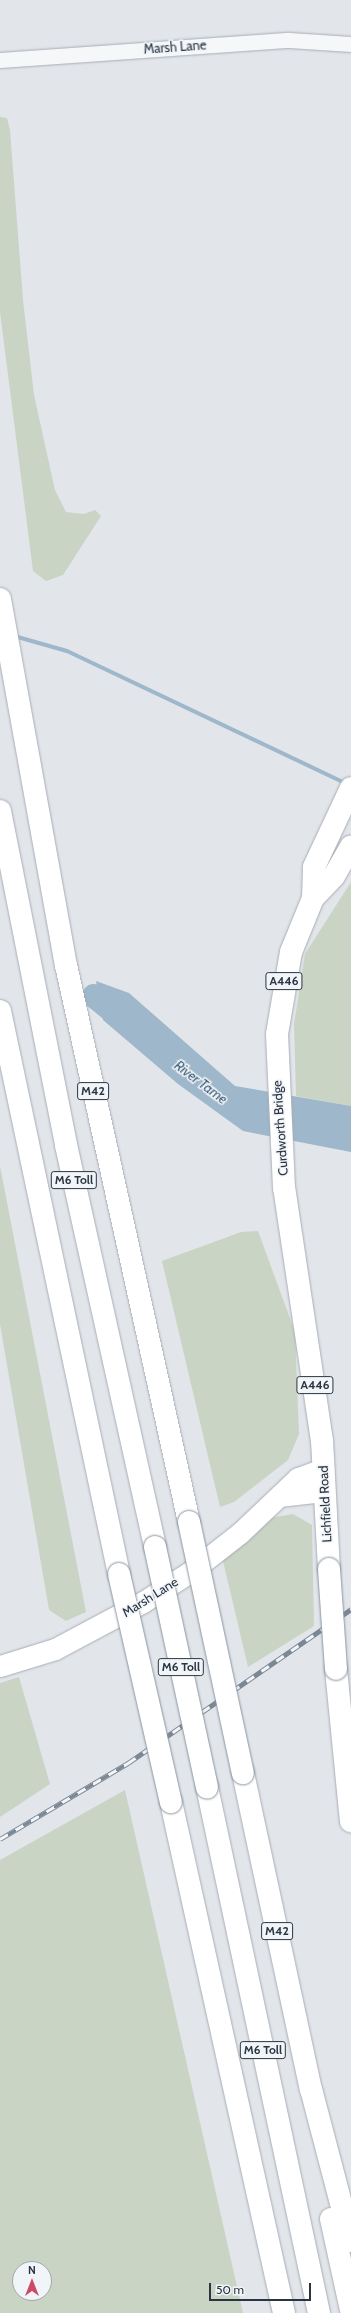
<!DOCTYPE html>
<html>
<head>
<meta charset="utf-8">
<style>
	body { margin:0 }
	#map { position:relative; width:351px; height:2313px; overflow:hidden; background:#e2e6eb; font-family:Cabin,sans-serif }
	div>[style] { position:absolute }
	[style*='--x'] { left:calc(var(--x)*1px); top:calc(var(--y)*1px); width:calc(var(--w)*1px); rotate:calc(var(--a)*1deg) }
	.green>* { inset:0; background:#c9d4c4 }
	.water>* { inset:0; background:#9eb7ca }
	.stream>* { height:4px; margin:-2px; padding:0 2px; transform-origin:2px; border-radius:2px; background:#9eb7ca }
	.river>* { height:24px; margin:-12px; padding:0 12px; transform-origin:12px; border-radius:12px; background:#9eb7ca }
	.roads { filter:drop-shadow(0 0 1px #a7adb5) drop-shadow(0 0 1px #a7adb5) }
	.street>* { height:15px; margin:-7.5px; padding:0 7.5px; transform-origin:7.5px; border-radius:7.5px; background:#f5f7f9 }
	.secondary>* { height:21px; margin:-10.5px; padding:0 10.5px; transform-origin:10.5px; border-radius:10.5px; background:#fff }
	.highway>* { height:22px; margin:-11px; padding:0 11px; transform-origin:11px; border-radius:11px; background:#fff }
	.rail>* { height:4.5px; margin-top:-2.25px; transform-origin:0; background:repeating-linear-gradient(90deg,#f2f5f8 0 9px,#7c8794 0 18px); box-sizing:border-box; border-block:1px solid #7c8794 }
	.bridges { filter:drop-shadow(0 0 1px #8a95a1) drop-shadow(0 0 1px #8a95a1) }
	.highway-bridge>* { height:22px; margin:-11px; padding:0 11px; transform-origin:11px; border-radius:11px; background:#fff }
	span { translate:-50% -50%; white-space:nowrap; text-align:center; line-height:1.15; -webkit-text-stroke:3px #f2f5f8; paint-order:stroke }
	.shield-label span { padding:1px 3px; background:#f2f5f8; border:1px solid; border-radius:3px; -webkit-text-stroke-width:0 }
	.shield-label { font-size:12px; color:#2a3543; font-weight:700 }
	.street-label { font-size:13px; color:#2a3543 }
	.water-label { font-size:14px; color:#355776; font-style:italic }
	.north { position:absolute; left:12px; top:2261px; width:40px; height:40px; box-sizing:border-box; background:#f2f5f8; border:1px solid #a2a8b0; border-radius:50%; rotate:0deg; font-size:11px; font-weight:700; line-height:16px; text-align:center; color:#2a3543 }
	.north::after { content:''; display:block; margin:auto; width:14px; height:18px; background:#cd4a68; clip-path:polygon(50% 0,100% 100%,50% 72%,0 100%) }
	.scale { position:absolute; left:209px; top:2283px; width:102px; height:18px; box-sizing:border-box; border:2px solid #2a3543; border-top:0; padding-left:5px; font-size:12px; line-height:14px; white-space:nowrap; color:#2a3543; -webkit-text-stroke:3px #f2f5f8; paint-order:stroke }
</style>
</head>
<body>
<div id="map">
	<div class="green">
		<div style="clip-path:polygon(0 117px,7px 118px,10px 130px,23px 300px,34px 395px,55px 490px,66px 512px,84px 514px,95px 510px,101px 516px,63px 575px,46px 581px,33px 571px,0 312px)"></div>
		<div style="clip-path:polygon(351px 882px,351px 1106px,296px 1096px,294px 1024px,305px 954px)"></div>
		<div style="clip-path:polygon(0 1166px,86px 1612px,66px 1621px,49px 1610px,0 1324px)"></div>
		<div style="clip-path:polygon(258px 1231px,295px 1332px,299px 1434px,288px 1460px,234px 1502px,220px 1507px,162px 1261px,241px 1232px)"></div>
		<div style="clip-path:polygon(293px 1514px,312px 1525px,314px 1626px,248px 1667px,223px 1561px,270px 1518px)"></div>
		<div style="clip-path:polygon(19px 1677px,50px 1784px,0 1817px,0 1683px)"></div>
		<div style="clip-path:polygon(evenodd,125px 1790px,243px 2313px,0 2313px,0 1860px,125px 1790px,20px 2269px,44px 2269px,44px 2293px,20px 2293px,20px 2269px)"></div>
	</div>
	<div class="water">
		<div style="clip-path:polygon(96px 981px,129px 993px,235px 1086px,351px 1106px,351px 1152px,243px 1131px,178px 1084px,103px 1020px)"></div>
	</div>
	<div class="stream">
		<div style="--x:14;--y:636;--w:55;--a:15.8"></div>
		<div style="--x:67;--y:651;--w:310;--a:25.4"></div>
	</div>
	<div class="river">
		<div style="--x:94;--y:996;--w:40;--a:39"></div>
	</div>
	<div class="roads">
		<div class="street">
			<div style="--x:0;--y:60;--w:290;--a:-4"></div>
			<div style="--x:289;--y:40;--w:62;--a:3.7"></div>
		</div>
		<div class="secondary">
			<div style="--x:280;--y:1496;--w:44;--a:-6.5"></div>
			<div style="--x:0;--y:1666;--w:58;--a:-17.2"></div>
			<div style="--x:55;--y:1649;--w:100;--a:-28.1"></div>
			<div style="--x:143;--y:1602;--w:56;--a:-32.6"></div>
			<div style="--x:190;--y:1572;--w:63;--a:-38"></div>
			<div style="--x:240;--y:1533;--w:80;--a:-43.5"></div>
			<div style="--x:298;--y:1478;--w:27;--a:-20"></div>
		</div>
		<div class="highway">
			<div style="--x:0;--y:599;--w:372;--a:79.8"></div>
			<div style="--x:66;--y:965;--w:570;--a:77.55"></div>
			<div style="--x:0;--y:811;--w:340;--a:78.8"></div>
			<div style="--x:66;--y:1145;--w:412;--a:77.5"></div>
			<div style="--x:313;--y:898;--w:30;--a:-46"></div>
			<div style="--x:334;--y:876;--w:34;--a:-60"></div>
			<div style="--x:0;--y:1011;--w:575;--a:78.07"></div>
			<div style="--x:329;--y:1569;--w:128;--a:-93.1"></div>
			<div style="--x:322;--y:1441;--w:256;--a:-98.5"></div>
			<div style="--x:284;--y:1188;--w:154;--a:-92.6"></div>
			<div style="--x:277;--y:1034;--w:83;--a:-80.3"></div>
			<div style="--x:291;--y:952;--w:58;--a:-67.8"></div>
			<div style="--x:313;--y:898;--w:31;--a:-88"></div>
			<div style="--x:314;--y:867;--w:87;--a:-64.9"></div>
			<div style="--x:336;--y:1669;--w:153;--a:84.4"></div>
			<div style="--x:243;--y:1773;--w:323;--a:77.9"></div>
			<div style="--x:311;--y:2089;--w:157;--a:75.3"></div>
			<div style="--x:207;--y:1787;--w:538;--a:77.98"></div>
			<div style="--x:171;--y:1802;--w:523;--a:77.53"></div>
			<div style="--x:331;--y:2219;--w:93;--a:77.6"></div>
		</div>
	</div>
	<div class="rail">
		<div style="--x:0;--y:1839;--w:149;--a:-30.7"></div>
		<div style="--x:128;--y:1763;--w:271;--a:-34.6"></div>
	</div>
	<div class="bridges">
		<div class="highway-bridge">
			<div style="--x:189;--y:1522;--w:257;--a:77.9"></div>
			<div style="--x:155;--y:1547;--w:246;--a:77.8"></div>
			<div style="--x:329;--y:1569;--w:100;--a:86"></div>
			<div style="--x:119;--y:1574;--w:234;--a:77.2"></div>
		</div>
	</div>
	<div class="shield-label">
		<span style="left:284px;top:981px">A446</span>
		<span style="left:93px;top:1091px">M42</span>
		<span style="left:74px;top:1180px">M6 Toll</span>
		<span style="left:315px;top:1385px">A446</span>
		<span style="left:181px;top:1667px">M6 Toll</span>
		<span style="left:277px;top:1931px">M42</span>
		<span style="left:263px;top:2050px">M6 Toll</span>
	</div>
	<div class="street-label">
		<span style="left:175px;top:47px;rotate:-4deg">Marsh Lane</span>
		<span style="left:280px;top:1128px;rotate:-94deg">Curdworth Bridge</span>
		<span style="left:325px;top:1504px;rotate:-93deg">Lichfield Road</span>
		<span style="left:150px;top:1597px;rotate:-32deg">Marsh Lane</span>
	</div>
	<div class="water-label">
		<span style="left:201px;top:1082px;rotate:37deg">River Tame</span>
	</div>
	<div class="north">N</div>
	<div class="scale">50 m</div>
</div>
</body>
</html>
